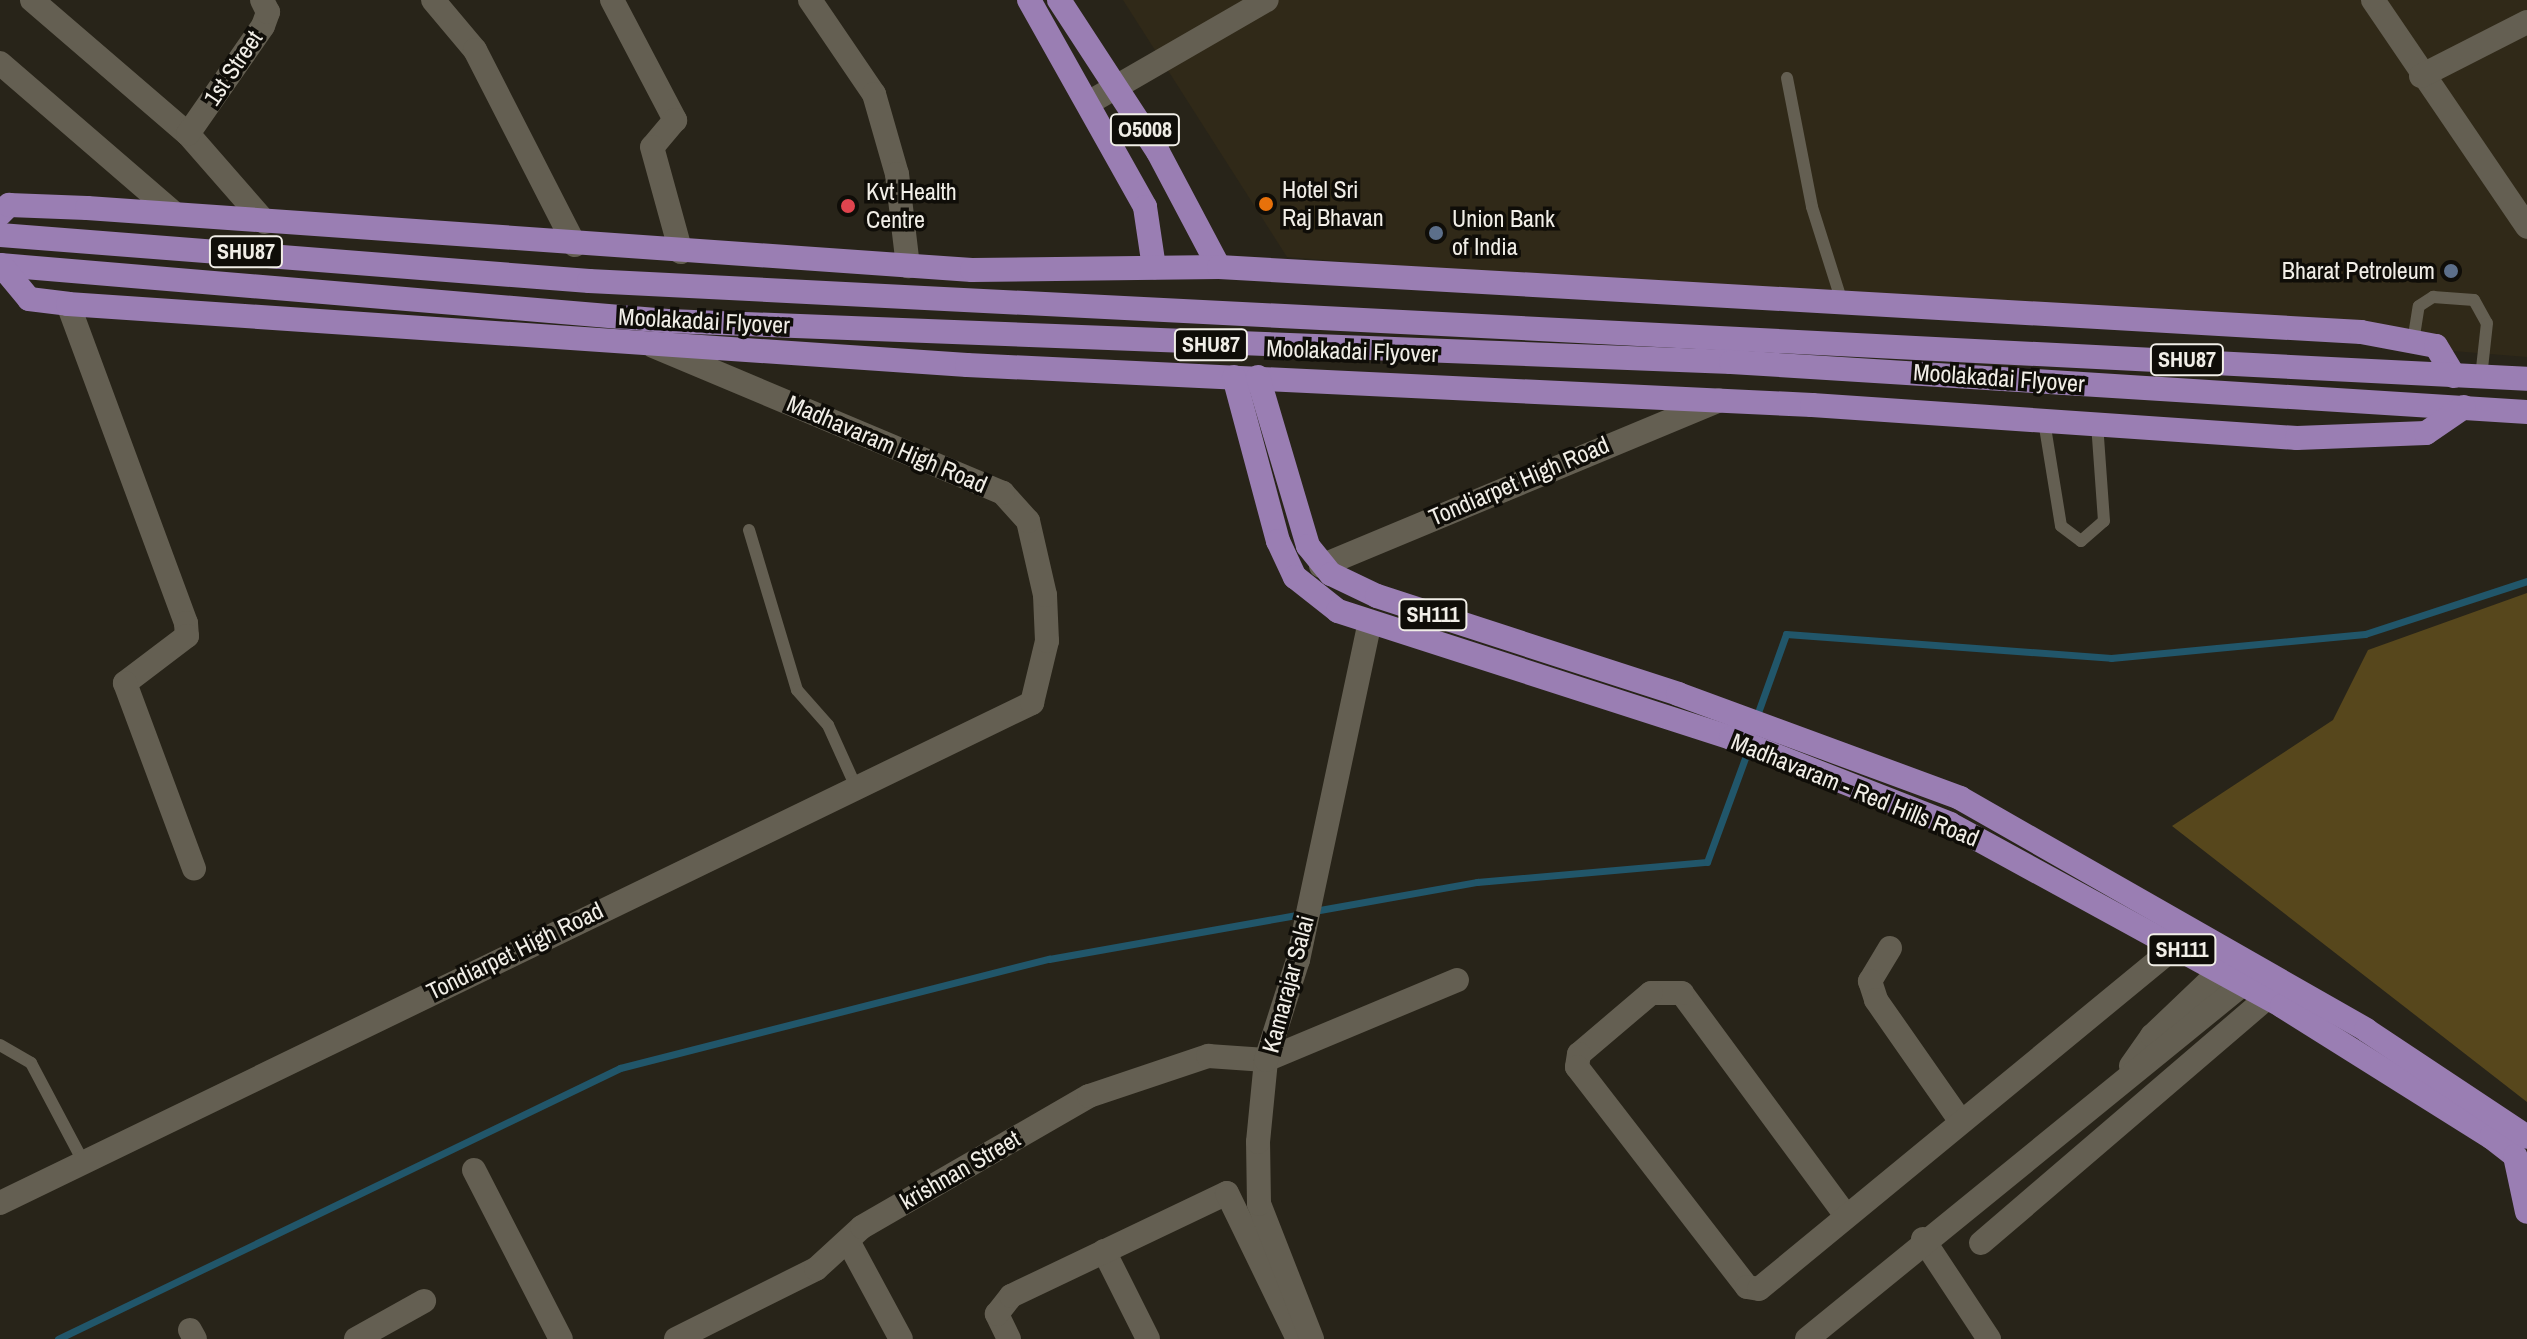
<!DOCTYPE html>
<html>
<head>
<meta charset="utf-8">
<style>
  body { margin:0 }
  #map { position:relative; width:2527px; height:1339px; overflow:hidden; background:#282419; font-family:"Archivo Narrow",sans-serif }
  div>[style] { position:absolute }
  .built>* { inset:0; background:#302918 }
  .forest>* { inset:0; background:#57471c }
  .stream>* { height:7px; margin:-3.5px; padding:0 3.5px; transform-origin:3.5px; border-radius:3.5px; background:#21566a }
  .service>* { height:12px; margin:-6px; padding:0 6px; transform-origin:6px; border-radius:6px; background:#645f52 }
  .minor>* { height:24px; margin:-12px; padding:0 12px; transform-origin:12px; border-radius:12px; background:#645f52 }
  .tertiary>* { height:24px; margin:-12px; padding:0 12px; transform-origin:12px; border-radius:12px; background:#645f52 }
  .primary>* { height:24px; margin:-12px; padding:0 12px; transform-origin:12px; border-radius:12px; background:#9a7eb3 }
  .dots>* { width:22px; height:22px; translate:-50% -50%; box-sizing:border-box; border:4px solid #0f0d08; border-radius:50% }
  span { translate:-50% -50%; white-space:nowrap; text-align:center; line-height:1.15; -webkit-text-stroke:7px #0f0d08; paint-order:stroke }
  .shield-label span { padding:2px 6px; background:#0f0d08; border:2px solid; border-radius:6px; -webkit-text-stroke-width:0 }
  .shield-label { font-size:22px; color:#f1eee7; font-weight:700 }
  .street-label { font-size:24px; color:#f1eee7 }
  .poi-label { font-size:24px; color:#f1eee7 }
  .left { translate:0 -50%; text-align:left }
  .right { translate:-100% -50%; text-align:right }
</style>
</head>
<body>
<div id="map">
  <div class="built">
    <i style="clip-path:polygon(1123px 0,2527px 0,2527px 357px,1287px 257px)"></i>
  </div>
  <div class="forest">
    <i style="clip-path:polygon(2527px 593px,2527px 1102px,2172px 826px,2333px 720px,2368px 650px)"></i>
  </div>
  <div class="stream">
    <i style="left:1756px;top:718px;width:89px;rotate:-70.3deg"></i>
    <i style="left:1786px;top:634px;width:326px;rotate:4.2deg"></i>
    <i style="left:2111px;top:658px;width:255px;rotate:-5.4deg"></i>
    <i style="left:2365px;top:634px;width:170px;rotate:-18.1deg"></i>
    <i style="left:1314px;top:911px;width:166px;rotate:-10.1deg"></i>
    <i style="left:1477px;top:882px;width:231px;rotate:-5deg"></i>
    <i style="left:1707px;top:862px;width:119px;rotate:-69.9deg"></i>
    <i style="left:58px;top:1339px;width:624px;rotate:-25.74deg"></i>
    <i style="left:620px;top:1068px;width:443px;rotate:-14.3deg"></i>
    <i style="left:1049px;top:959px;width:257px;rotate:-10.1deg"></i>
  </div>
  <div class="service">
    <i style="left:1787px;top:78px;width:131px;rotate:79deg"></i>
    <i style="left:1812px;top:207px;width:96px;rotate:72.5deg"></i>
    <i style="left:2413px;top:342px;width:36px;rotate:-81deg"></i>
    <i style="left:2419px;top:306px;width:17px;rotate:-33deg"></i>
    <i style="left:2433px;top:297px;width:41px;rotate:4.2deg"></i>
    <i style="left:2474px;top:300px;width:26px;rotate:61deg"></i>
    <i style="left:2487px;top:323px;width:54px;rotate:96.3deg"></i>
    <i style="left:2044px;top:421px;width:106px;rotate:80.8deg"></i>
    <i style="left:2061px;top:526px;width:25px;rotate:37deg"></i>
    <i style="left:2081px;top:541px;width:30px;rotate:-41deg"></i>
    <i style="left:2104px;top:521px;width:97px;rotate:-94.1deg"></i>
    <i style="left:749px;top:530px;width:167px;rotate:73.3deg"></i>
    <i style="left:797px;top:690px;width:47px;rotate:48.5deg"></i>
    <i style="left:828px;top:725px;width:68px;rotate:65.7deg"></i>
    <i style="left:0;top:1045px;width:36px;rotate:30deg"></i>
    <i style="left:31px;top:1063px;width:113px;rotate:62.1deg"></i>
  </div>
  <div class="minor">
    <i style="left:32px;top:0;width:206px;rotate:40.7deg"></i>
    <i style="left:188px;top:134px;width:117px;rotate:48.8deg"></i>
    <i style="left:433px;top:0;width:65px;rotate:50deg"></i>
    <i style="left:475px;top:50px;width:219px;rotate:62.9deg"></i>
    <i style="left:612px;top:0;width:136px;rotate:62.3deg"></i>
    <i style="left:675px;top:120px;width:35px;rotate:130deg"></i>
    <i style="left:652px;top:147px;width:109px;rotate:74.6deg"></i>
    <i style="left:810px;top:0;width:114px;rotate:55.8deg"></i>
    <i style="left:874px;top:94px;width:83px;rotate:74deg"></i>
    <i style="left:897px;top:174px;width:93px;rotate:83.2deg"></i>
    <i style="left:2373px;top:0;width:274px;rotate:55.8deg"></i>
    <i style="left:0;top:63px;width:230px;rotate:40.8deg"></i>
    <i style="left:2421px;top:76px;width:119px;rotate:-27deg"></i>
    <i style="left:1090px;top:102px;width:204px;rotate:-30deg"></i>
    <i style="left:188px;top:134px;width:131px;rotate:-55.2deg"></i>
    <i style="left:263px;top:26px;width:15px;rotate:-70deg"></i>
    <i style="left:268px;top:12px;width:13px;rotate:-117deg"></i>
    <i style="left:68px;top:304px;width:340px;rotate:69.7deg"></i>
    <i style="left:186px;top:623px;width:13px;rotate:86deg"></i>
    <i style="left:187px;top:636px;width:78px;rotate:142.8deg"></i>
    <i style="left:125px;top:683px;width:198px;rotate:69.6deg"></i>
    <i style="left:1321px;top:566px;width:431px;rotate:-22.6deg"></i>
    <i style="left:1890px;top:948px;width:39px;rotate:121deg"></i>
    <i style="left:1870px;top:981px;width:20px;rotate:72deg"></i>
    <i style="left:1876px;top:1000px;width:145px;rotate:55.1deg"></i>
    <i style="left:2131px;top:1066px;width:37px;rotate:-55deg"></i>
    <i style="left:2152px;top:1036px;width:94px;rotate:-43.7deg"></i>
    <i style="left:474px;top:1170px;width:190px;rotate:62.8deg"></i>
    <i style="left:1844px;top:1213px;width:273px;rotate:-126.4deg"></i>
    <i style="left:1682px;top:993px;width:31px;rotate:180deg"></i>
    <i style="left:1651px;top:993px;width:94px;rotate:139.7deg"></i>
    <i style="left:1579px;top:1054px;width:13px;rotate:99deg"></i>
    <i style="left:1577px;top:1067px;width:278px;rotate:52.3deg"></i>
    <i style="left:1747px;top:1287px;width:12px;rotate:9deg"></i>
    <i style="left:1759px;top:1289px;width:556px;rotate:-39.45deg"></i>
    <i style="left:1923px;top:1239px;width:120px;rotate:56.6deg"></i>
    <i style="left:848px;top:1241px;width:111px;rotate:61.6deg"></i>
    <i style="left:1981px;top:1243px;width:377px;rotate:-40.6deg"></i>
    <i style="left:1104px;top:1251px;width:98px;rotate:63.4deg"></i>
    <i style="left:190px;top:1330px;width:10px;rotate:61deg"></i>
    <i style="left:356px;top:1339px;width:78px;rotate:-29.2deg"></i>
    <i style="left:676px;top:1339px;width:157px;rotate:-26.6deg"></i>
    <i style="left:816px;top:1269px;width:62px;rotate:-42.4deg"></i>
    <i style="left:862px;top:1227px;width:262px;rotate:-30deg"></i>
    <i style="left:1089px;top:1096px;width:126px;rotate:-18.6deg"></i>
    <i style="left:1208px;top:1056px;width:58px;rotate:3.9deg"></i>
    <i style="left:1266px;top:1060px;width:207px;rotate:-22.7deg"></i>
    <i style="left:1009px;top:1339px;width:28px;rotate:-116deg"></i>
    <i style="left:997px;top:1314px;width:23px;rotate:-52deg"></i>
    <i style="left:1011px;top:1296px;width:239px;rotate:-25.5deg"></i>
    <i style="left:1227px;top:1193px;width:162px;rotate:64.1deg"></i>
    <i style="left:1807px;top:1339px;width:562px;rotate:-39.15deg"></i>
  </div>
  <div class="tertiary">
    <i style="left:0;top:1203px;width:1147px;rotate:-25.85deg"></i>
    <i style="left:1032px;top:703px;width:64px;rotate:-76.4deg"></i>
    <i style="left:1047px;top:641px;width:46px;rotate:-92.5deg"></i>
    <i style="left:1045px;top:595px;width:76px;rotate:-102.9deg"></i>
    <i style="left:1028px;top:521px;width:38px;rotate:-132deg"></i>
    <i style="left:1003px;top:493px;width:379px;rotate:-157.2deg"></i>
    <i style="left:1312px;top:1339px;width:145px;rotate:-111.4deg"></i>
    <i style="left:1259px;top:1204px;width:62px;rotate:-90.9deg"></i>
    <i style="left:1258px;top:1142px;width:82px;rotate:-84.4deg"></i>
    <i style="left:1266px;top:1060px;width:105px;rotate:-72.3deg"></i>
    <i style="left:1298px;top:960px;width:341px;rotate:-78deg"></i>
  </div>
  <div class="primary">
    <i style="left:1029px;top:0;width:237px;rotate:60.7deg"></i>
    <i style="left:1145px;top:207px;width:61px;rotate:81.5deg"></i>
    <i style="left:1059px;top:0;width:181px;rotate:56.9deg"></i>
    <i style="left:1158px;top:152px;width:130px;rotate:62.1deg"></i>
    <i style="left:0;top:214px;width:13px;rotate:-45deg"></i>
    <i style="left:9px;top:205px;width:78px;rotate:2.2deg"></i>
    <i style="left:87px;top:208px;width:887px;rotate:4.01deg"></i>
    <i style="left:972px;top:270px;width:247px;rotate:-0.7deg"></i>
    <i style="left:1219px;top:267px;width:1144px;rotate:3.26deg"></i>
    <i style="left:2361px;top:332px;width:76px;rotate:10.6deg"></i>
    <i style="left:2436px;top:346px;width:35px;rotate:59deg"></i>
    <i style="left:0;top:235px;width:591px;rotate:4.47deg"></i>
    <i style="left:589px;top:281px;width:1940px;rotate:2.89deg"></i>
    <i style="left:0;top:265px;width:670px;rotate:4.79deg"></i>
    <i style="left:668px;top:321px;width:1064px;rotate:2.21deg"></i>
    <i style="left:1731px;top:362px;width:798px;rotate:3.59deg"></i>
    <i style="left:1px;top:265px;width:44px;rotate:50.5deg"></i>
    <i style="left:29px;top:299px;width:39px;rotate:7deg"></i>
    <i style="left:68px;top:304px;width:901px;rotate:3.88deg"></i>
    <i style="left:967px;top:365px;width:846px;rotate:2.71deg"></i>
    <i style="left:1812px;top:405px;width:486px;rotate:3.9deg"></i>
    <i style="left:2297px;top:438px;width:129px;rotate:-2.2deg"></i>
    <i style="left:2426px;top:433px;width:46px;rotate:-34.4deg"></i>
    <i style="left:1234px;top:377px;width:170px;rotate:75deg"></i>
    <i style="left:1278px;top:541px;width:40px;rotate:65deg"></i>
    <i style="left:1295px;top:577px;width:55px;rotate:38.3deg"></i>
    <i style="left:1338px;top:611px;width:413px;rotate:17.9deg"></i>
    <i style="left:1731px;top:738px;width:235px;rotate:21.4deg"></i>
    <i style="left:1950px;top:824px;width:379px;rotate:28.7deg"></i>
    <i style="left:2282px;top:1006px;width:247px;rotate:32.1deg"></i>
    <i style="left:2491px;top:1137px;width:31px;rotate:38deg"></i>
    <i style="left:2515px;top:1156px;width:57px;rotate:77.9deg"></i>
    <i style="left:1258px;top:377px;width:176px;rotate:73.5deg"></i>
    <i style="left:1308px;top:546px;width:36px;rotate:51deg"></i>
    <i style="left:1331px;top:574px;width:51px;rotate:25.6deg"></i>
    <i style="left:1377px;top:596px;width:317px;rotate:18deg"></i>
    <i style="left:1678px;top:694px;width:301px;rotate:20.2deg"></i>
    <i style="left:1960px;top:798px;width:468px;rotate:29.7deg"></i>
    <i style="left:2366px;top:1030px;width:193px;rotate:33.6deg"></i>
  </div>
  <div class="dots">
    <i style="left:1266px;top:204px;background:#e8710a"></i>
    <i style="left:848px;top:206px;background:#e0444e"></i>
    <i style="left:1436px;top:233px;background:#5c6f8a"></i>
    <i style="left:2451px;top:271px;background:#5c6f8a"></i>
  </div>
  <div class="shield-label">
    <span style="left:1145px;top:130px">O5008</span>
    <span style="left:246px;top:252px">SHU87</span>
    <span style="left:1211px;top:345px">SHU87</span>
    <span style="left:2187px;top:360px">SHU87</span>
    <span style="left:1433px;top:615px">SH111</span>
    <span style="left:2182px;top:950px">SH111</span>
  </div>
  <div class="street-label">
    <span style="left:233px;top:68px;rotate:-56deg">1st Street</span>
    <span style="left:704px;top:321px;rotate:3deg">Moolakadai Flyover</span>
    <span style="left:1352px;top:351px;rotate:2deg">Moolakadai Flyover</span>
    <span style="left:1999px;top:378px;rotate:4deg">Moolakadai Flyover</span>
    <span style="left:887px;top:444px;rotate:23deg">Madhavaram High Road</span>
    <span style="left:1519px;top:481px;rotate:-23deg">Tondiarpet High Road</span>
    <span style="left:1855px;top:790px;rotate:22deg">Madhavaram - Red Hills Road</span>
    <span style="left:515px;top:951px;rotate:-26deg">Tondiarpet High Road</span>
    <span style="left:1288px;top:984px;rotate:-75deg">Kamarajar Salai</span>
    <span style="left:960px;top:1170px;rotate:-30deg">krishnan Street</span>
  </div>
  <div class="poi-label">
    <span class="left" style="left:1282px;top:204px">Hotel Sri<br>Raj Bhavan</span>
    <span class="left" style="left:866px;top:206px">Kvt Health<br>Centre</span>
    <span class="left" style="left:1452px;top:233px">Union Bank<br>of India</span>
    <span class="right" style="left:2435px;top:271px">Bharat Petroleum</span>
  </div>
</div>
</body>
</html>
